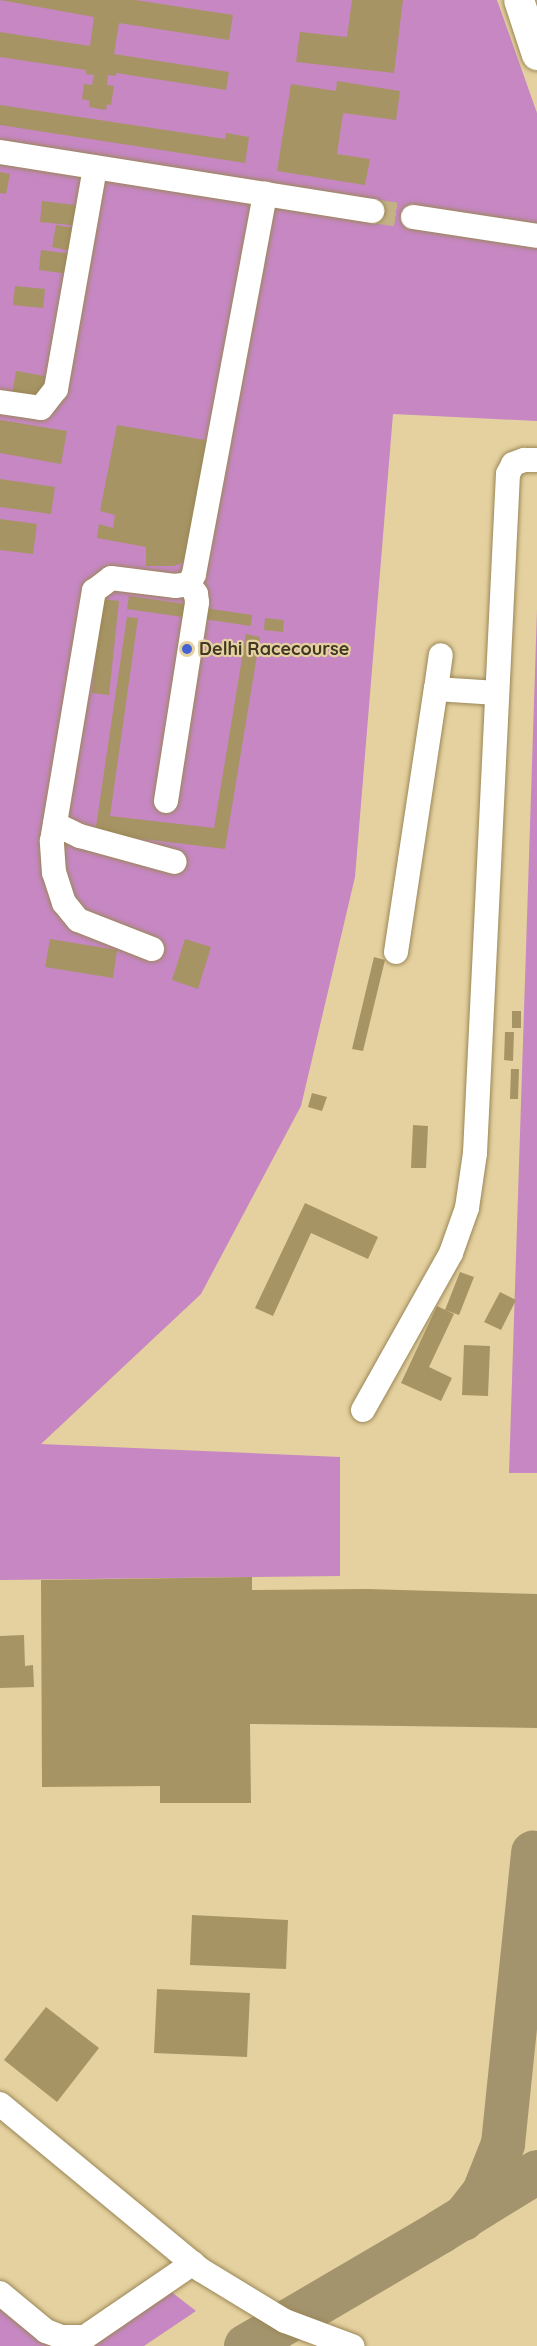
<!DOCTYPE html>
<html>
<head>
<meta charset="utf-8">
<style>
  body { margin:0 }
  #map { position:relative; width:537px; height:2346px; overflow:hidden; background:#e5d19f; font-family:Quicksand,sans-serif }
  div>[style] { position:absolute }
  .green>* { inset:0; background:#c687c3 }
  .taxiway>* { height:44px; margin:-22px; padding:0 22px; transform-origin:22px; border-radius:22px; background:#a3946d }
  .building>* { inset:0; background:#a79464 }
  .minor-tunnel>* { height:24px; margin-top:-12px; transform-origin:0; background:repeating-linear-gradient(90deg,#c4b286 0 24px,transparent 0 36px) }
  .roads { filter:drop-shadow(0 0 2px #9a8757) drop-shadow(0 0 2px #9a8757) }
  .minor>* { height:24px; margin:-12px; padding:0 12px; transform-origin:12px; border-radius:12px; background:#fff }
  .major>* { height:30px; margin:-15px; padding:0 15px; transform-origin:15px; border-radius:15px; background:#fff }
  .dots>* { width:16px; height:16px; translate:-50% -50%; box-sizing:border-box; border:3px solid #e5d19f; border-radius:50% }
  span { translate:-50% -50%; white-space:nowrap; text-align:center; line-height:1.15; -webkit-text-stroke:4.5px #e5d19f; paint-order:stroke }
  .poi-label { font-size:18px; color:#403823; font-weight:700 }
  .left { translate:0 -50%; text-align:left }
</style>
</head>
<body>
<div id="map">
  <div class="green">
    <i style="clip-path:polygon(0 0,497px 0,537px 113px,537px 421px,393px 414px,355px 877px,301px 1106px,201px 1294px,41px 1444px,340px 1457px,340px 1576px,0 1580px)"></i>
    <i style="clip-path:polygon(537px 610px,537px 1473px,509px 1473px)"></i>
    <i style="clip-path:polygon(169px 2290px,196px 2311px,144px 2346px,87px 2346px)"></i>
    <i style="clip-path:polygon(0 2305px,70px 2346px,0 2346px)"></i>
  </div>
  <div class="taxiway">
    <i style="left:463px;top:2219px;width:34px;rotate:-52deg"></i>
    <i style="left:484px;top:2192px;width:52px;rotate:-68.4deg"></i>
    <i style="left:503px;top:2144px;width:293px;rotate:-84.1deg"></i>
    <i style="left:246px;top:2346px;width:225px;rotate:-30.4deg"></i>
    <i style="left:440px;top:2232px;width:114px;rotate:-31.7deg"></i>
  </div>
  <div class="building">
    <i style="clip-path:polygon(0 0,135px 0,233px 15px,229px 40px,119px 23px,114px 54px,229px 72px,226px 90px,116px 73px,116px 76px,108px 75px,107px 85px,114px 86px,111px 105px,107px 104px,106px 110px,89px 107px,90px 101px,82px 99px,84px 84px,92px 85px,94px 75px,86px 74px,86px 70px,0 57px,0 32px,90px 46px,94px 17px)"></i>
    <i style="clip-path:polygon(352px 0,403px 0,394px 73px,296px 62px,300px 32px,347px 37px)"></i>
    <i style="clip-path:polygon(337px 81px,400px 91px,396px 120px,343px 113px,337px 154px,370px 159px,365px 185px,277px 171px,291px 84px,336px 91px)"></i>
    <i style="clip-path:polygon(0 105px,225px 139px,226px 133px,249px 137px,245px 163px,0 125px)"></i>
    <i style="clip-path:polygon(0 172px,10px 174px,6px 194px,0 193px)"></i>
    <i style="clip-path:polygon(42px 201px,83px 206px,81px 226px,40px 222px)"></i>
    <i style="clip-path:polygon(56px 225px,81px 229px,77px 252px,52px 247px)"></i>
    <i style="clip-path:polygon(41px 250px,72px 254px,69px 274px,39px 270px)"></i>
    <i style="clip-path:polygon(15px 286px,45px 289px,43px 308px,13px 305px)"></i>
    <i style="clip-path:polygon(16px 371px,45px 376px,41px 399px,12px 394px)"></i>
    <i style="clip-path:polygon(0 420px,67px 431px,61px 464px,0 453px)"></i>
    <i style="clip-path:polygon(117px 425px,211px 441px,193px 558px,174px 566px,146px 566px,146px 547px,97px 538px,99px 524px,113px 528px,115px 515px,100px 511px)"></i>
    <i style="clip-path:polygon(0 479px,55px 487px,51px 514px,0 507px)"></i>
    <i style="clip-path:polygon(0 519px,37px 524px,33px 554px,0 550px)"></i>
    <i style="clip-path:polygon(129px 596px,185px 604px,183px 617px,127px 609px)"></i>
    <i style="clip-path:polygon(102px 599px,119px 601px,109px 695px,92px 693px)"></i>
    <i style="clip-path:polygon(198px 607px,252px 615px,251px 626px,197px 618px)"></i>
    <i style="clip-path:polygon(127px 617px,138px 618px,110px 816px,214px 828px,246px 634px,260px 637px,225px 849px,95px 833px)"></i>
    <i style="clip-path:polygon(265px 618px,284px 620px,283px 632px,264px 630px)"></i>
    <i style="clip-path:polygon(50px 939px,117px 950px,113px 978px,45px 967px)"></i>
    <i style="clip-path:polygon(185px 939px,211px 947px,198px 989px,172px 980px)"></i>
    <i style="clip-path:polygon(374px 957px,385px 960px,363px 1051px,352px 1049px)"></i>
    <i style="clip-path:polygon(512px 1011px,521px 1011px,521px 1028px,512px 1028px)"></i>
    <i style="clip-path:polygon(505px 1032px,514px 1032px,513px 1061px,504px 1060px)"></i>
    <i style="clip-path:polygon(511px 1069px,519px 1069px,518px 1099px,510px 1099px)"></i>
    <i style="clip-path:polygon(312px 1093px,327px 1097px,322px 1111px,308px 1107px)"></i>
    <i style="clip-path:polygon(413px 1125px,428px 1126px,426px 1168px,411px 1168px)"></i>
    <i style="clip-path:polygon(305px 1203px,378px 1237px,368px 1259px,311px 1233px,273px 1316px,255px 1308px)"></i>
    <i style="clip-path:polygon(460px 1272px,474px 1277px,459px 1315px,445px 1310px)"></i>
    <i style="clip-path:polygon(500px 1292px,516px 1300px,501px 1330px,484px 1322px)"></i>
    <i style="clip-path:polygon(437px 1306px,454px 1314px,429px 1367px,452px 1378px,441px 1401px,401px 1383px)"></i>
    <i style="clip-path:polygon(464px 1345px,490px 1346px,488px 1396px,462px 1395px)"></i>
    <i style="clip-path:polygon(252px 1577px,252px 1590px,368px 1589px,537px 1594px,537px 1728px,250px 1724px,251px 1803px,160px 1803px,160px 1786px,42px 1787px,41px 1580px)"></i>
    <i style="clip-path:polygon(24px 1635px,25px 1666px,33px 1665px,34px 1687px,0 1688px,0 1636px)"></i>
    <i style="clip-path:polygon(192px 1915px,288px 1920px,286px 1969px,190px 1965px)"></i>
    <i style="clip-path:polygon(157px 1989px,250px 1993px,247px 2057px,154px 2053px)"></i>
    <i style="clip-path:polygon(46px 2007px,99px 2048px,57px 2102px,4px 2060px)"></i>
  </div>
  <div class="minor-tunnel">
    <i style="left:372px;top:211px;width:41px;rotate:8.3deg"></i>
  </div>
  <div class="roads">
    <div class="minor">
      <i style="left:0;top:152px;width:377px;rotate:9deg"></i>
      <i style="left:413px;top:217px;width:125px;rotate:8.7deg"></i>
      <i style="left:0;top:402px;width:41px;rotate:8.3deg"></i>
      <i style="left:41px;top:408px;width:24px;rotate:-52deg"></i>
      <i style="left:56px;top:389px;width:225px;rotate:-80deg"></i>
      <i style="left:436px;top:689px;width:34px;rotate:-82deg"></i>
      <i style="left:166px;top:801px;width:201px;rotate:-81.1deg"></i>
      <i style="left:197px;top:602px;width:8px;rotate:-97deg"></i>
      <i style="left:196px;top:594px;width:12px;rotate:-125deg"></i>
      <i style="left:55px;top:824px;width:28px;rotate:26deg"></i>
      <i style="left:80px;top:836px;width:98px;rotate:15.3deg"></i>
      <i style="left:152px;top:949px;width:79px;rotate:-158.6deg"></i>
      <i style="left:78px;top:920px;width:22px;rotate:-129deg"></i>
      <i style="left:64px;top:903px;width:32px;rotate:-108deg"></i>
      <i style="left:54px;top:873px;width:32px;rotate:-94deg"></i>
      <i style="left:52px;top:841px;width:254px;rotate:-80.5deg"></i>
      <i style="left:94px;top:591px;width:21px;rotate:-37deg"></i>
      <i style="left:111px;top:578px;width:64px;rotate:7.1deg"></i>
      <i style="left:175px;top:586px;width:14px;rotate:-8deg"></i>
      <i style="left:189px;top:584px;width:11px;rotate:-63deg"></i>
      <i style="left:194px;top:574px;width:387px;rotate:-79.4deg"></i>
      <i style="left:396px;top:952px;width:266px;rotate:-81.4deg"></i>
      <i style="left:436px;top:689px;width:61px;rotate:3.8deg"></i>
      <i style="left:363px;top:1410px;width:180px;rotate:-60.7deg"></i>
      <i style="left:451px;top:1253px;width:48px;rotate:-70.4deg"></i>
      <i style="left:467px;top:1208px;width:56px;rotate:-81.7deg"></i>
      <i style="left:475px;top:1153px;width:680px;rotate:-87.22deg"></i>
      <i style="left:508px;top:474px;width:11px;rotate:-63deg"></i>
      <i style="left:513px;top:464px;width:12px;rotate:-20deg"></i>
      <i style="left:524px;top:460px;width:13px"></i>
      <i style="left:0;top:2104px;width:261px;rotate:39.6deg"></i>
      <i style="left:201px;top:2270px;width:98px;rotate:31.3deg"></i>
      <i style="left:285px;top:2321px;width:72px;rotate:20.5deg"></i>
      <i style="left:0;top:2293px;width:60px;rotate:39.6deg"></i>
      <i style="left:46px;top:2331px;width:17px;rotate:21deg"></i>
      <i style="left:62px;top:2337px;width:23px"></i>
      <i style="left:85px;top:2337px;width:131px;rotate:-34.4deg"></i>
    </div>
    <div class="major">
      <i style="left:519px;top:0;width:58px;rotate:71.9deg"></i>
    </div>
  </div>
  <div class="dots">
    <i style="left:187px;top:649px;background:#4462d5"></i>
  </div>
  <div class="poi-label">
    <span class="left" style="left:199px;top:649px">Delhi Racecourse</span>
  </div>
</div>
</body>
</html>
